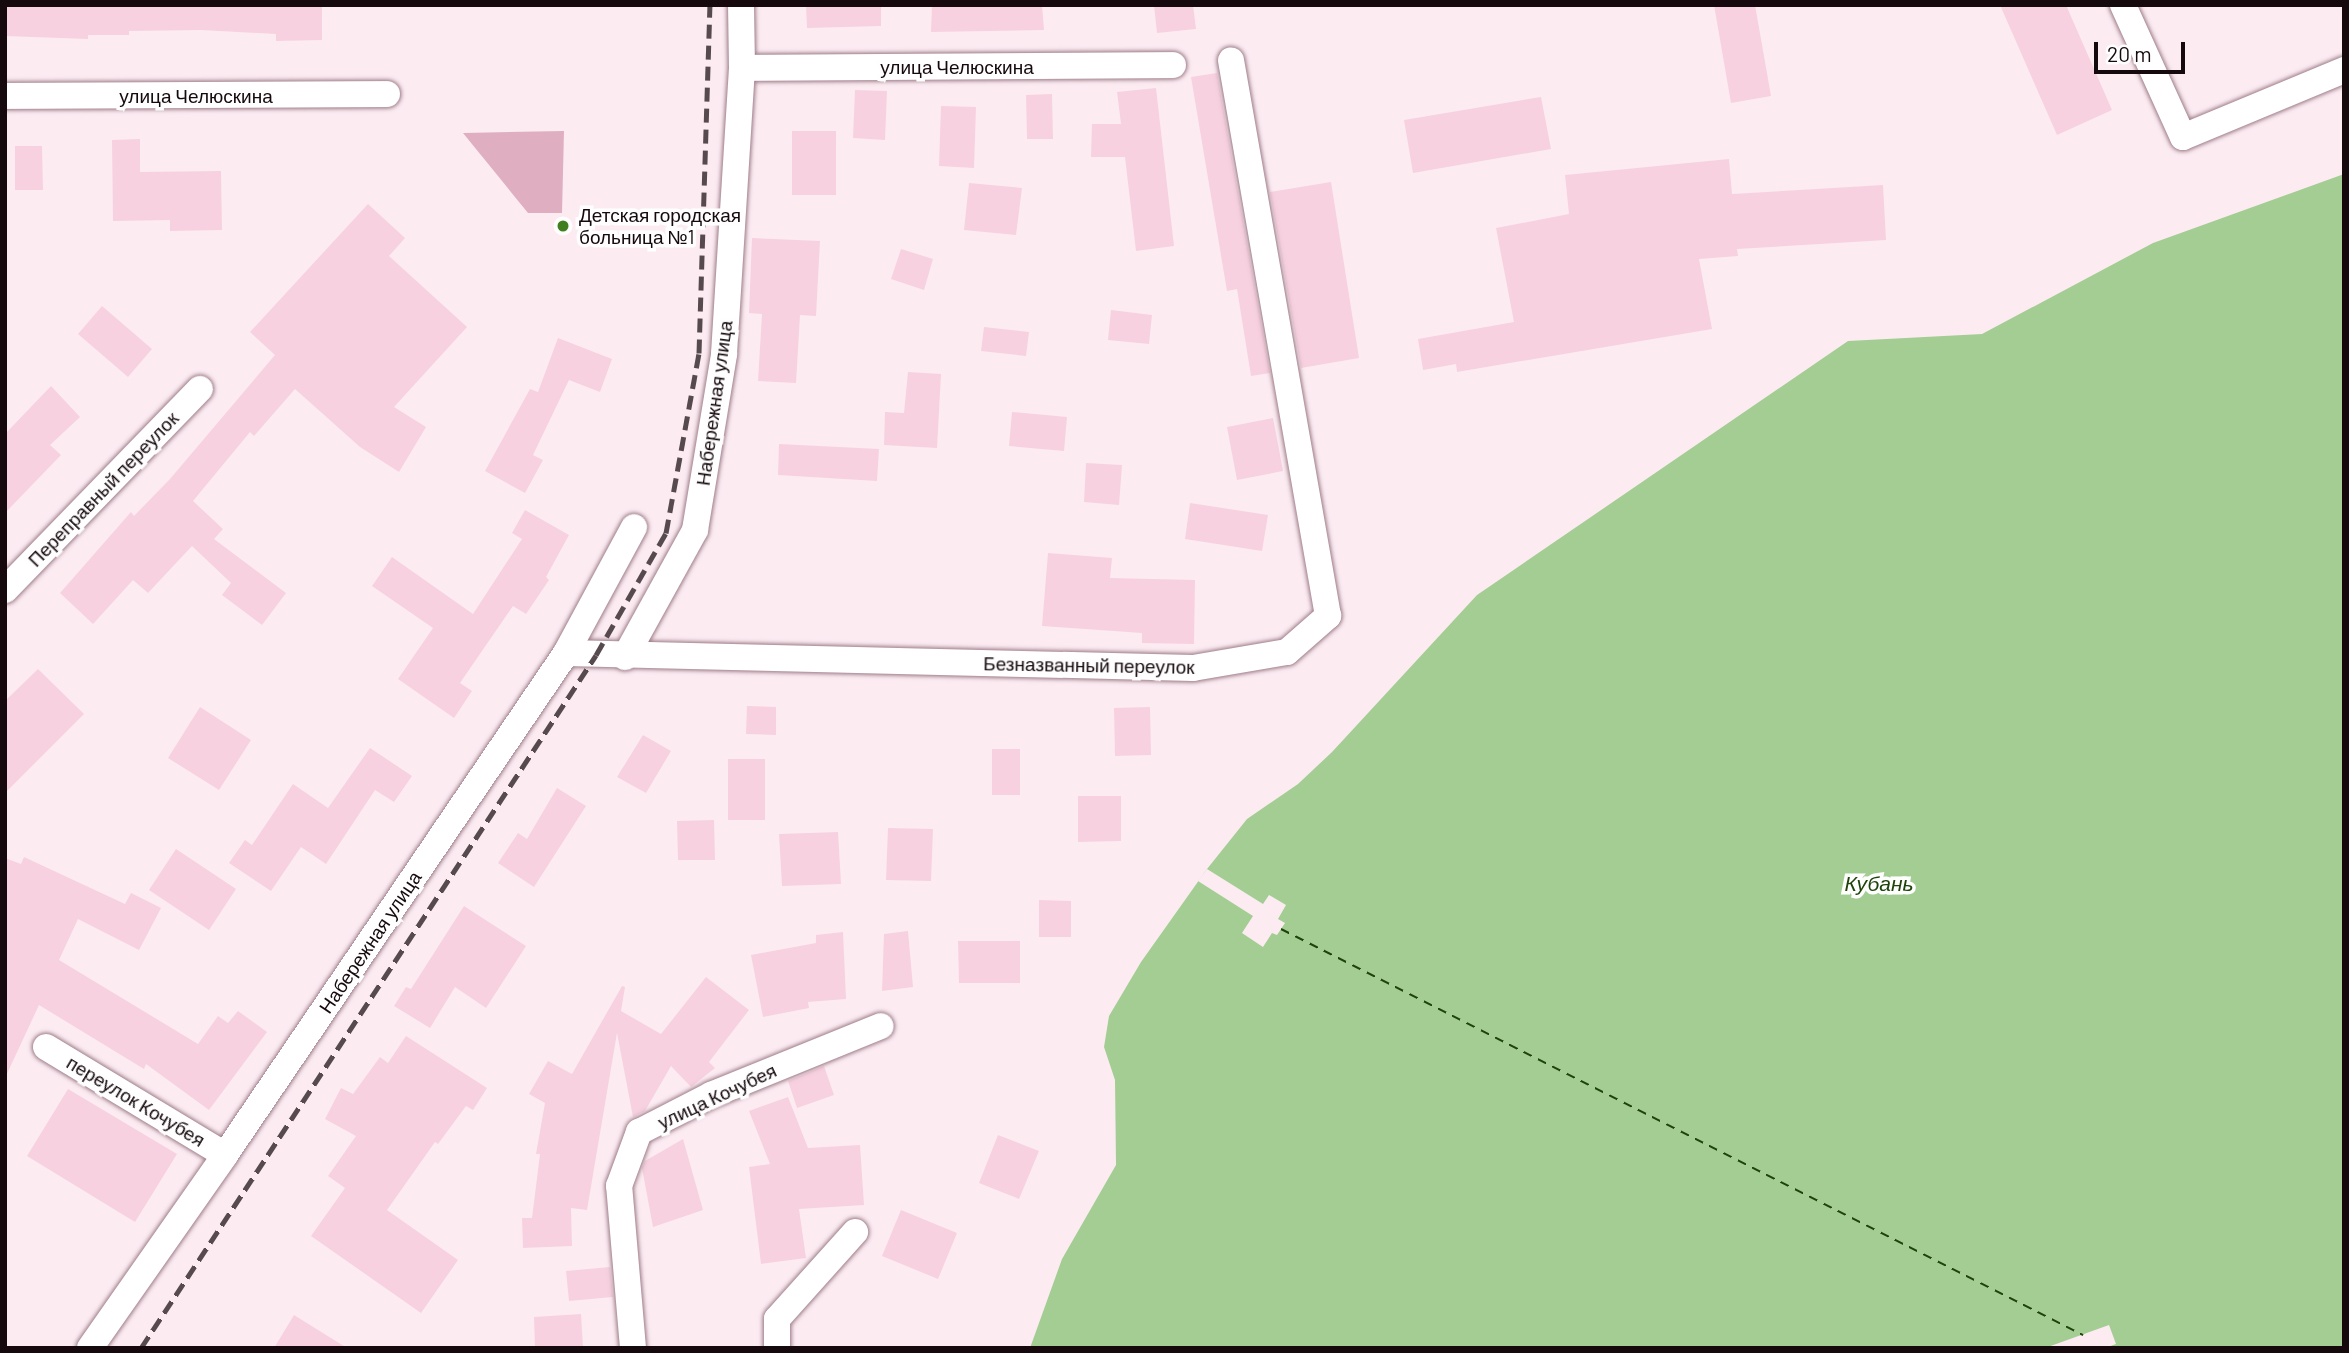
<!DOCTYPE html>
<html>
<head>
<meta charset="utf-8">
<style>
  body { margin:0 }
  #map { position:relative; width:2349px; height:1353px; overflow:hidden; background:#fcecf2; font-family:Barlow,sans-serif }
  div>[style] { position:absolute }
  .green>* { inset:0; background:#dfaec1 }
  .water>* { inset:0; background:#a4cd94 }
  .pier>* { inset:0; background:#fcecf2 }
  .ferry>* { height:2px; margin-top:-1px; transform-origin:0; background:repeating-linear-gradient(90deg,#1f440a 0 9px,transparent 0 16px) }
  .building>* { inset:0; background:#f7d1df }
  .roads { filter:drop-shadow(0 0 2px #9e7c89) drop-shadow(0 0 2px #9e7c89) }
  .street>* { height:26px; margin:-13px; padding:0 13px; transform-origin:13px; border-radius:13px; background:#fff }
  .rail>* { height:5px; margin-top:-2.5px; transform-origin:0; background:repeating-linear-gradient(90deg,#574a4f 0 14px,transparent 0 21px) }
  .dots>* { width:19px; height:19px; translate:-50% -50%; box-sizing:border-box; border:4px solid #fefefe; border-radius:50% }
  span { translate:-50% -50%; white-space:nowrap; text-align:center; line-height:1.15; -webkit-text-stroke:7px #fefefe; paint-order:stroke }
  .street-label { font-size:19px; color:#15090e }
  .poi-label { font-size:19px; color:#15090e }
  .left { translate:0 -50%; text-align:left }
  .water-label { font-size:21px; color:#1f440a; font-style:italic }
  .frame { position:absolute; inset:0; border:7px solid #15090e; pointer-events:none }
  .scale { position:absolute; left:2094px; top:42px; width:91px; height:32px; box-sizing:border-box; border:4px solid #15090e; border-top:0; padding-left:9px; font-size:21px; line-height:24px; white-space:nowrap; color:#15090e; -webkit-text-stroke:5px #fefefe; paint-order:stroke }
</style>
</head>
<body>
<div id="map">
  <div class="green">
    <i style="clip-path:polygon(564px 131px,562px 213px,528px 213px,463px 133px)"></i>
  </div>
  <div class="water">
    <i style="clip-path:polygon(2344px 174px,2344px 1348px,1030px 1348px,1062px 1259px,1116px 1165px,1115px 1080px,1104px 1047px,1109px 1016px,1141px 962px,1207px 869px,1247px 819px,1298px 784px,1332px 752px,1477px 595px,1848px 341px,1982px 334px,2153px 243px)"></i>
  </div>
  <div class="pier">
    <i style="clip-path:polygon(1207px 869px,1263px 904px,1269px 895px,1286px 905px,1278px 919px,1285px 923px,1277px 935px,1272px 933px,1263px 947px,1242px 933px,1253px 916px,1198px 881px)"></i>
    <i style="clip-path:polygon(2109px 1325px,2116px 1344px,2105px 1348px,2045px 1348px)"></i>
  </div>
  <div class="ferry">
    <i style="left:1281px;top:929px;width:899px;rotate:26.85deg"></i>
  </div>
  <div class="building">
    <i style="clip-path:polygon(5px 5px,322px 5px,322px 40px,276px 41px,276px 34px,201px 30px,129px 31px,129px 35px,88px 35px,88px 39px,5px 36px)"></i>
    <i style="clip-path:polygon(806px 5px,881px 5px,881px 26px,807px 28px)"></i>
    <i style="clip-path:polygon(932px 5px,1042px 5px,1044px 30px,931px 32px)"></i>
    <i style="clip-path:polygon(1154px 5px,1193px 5px,1196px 29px,1157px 33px)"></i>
    <i style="clip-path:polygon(1714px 5px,1755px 5px,1771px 96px,1731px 103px)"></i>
    <i style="clip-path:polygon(2000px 5px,2066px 5px,2112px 110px,2057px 135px)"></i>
    <i style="clip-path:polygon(1217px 73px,1270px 373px,1251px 376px,1237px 289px,1227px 291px,1191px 77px)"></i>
    <i style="clip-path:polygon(1156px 88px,1174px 246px,1136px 251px,1125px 157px,1091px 157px,1092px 124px,1121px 124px,1117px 92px)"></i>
    <i style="clip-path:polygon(855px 90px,887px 91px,885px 140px,853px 138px)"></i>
    <i style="clip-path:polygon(1052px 94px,1053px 139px,1027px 139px,1026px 95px)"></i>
    <i style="clip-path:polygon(1541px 97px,1551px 149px,1413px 173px,1404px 120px)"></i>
    <i style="clip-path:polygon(941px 106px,976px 107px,974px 168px,939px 166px)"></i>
    <i style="clip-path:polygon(792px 131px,836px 131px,836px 195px,792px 195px)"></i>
    <i style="clip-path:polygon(140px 139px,140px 172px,221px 171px,222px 230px,170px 231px,170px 220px,113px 221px,112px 140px)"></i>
    <i style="clip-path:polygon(15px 146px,42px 146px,43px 190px,15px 190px)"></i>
    <i style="clip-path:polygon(1729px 159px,1732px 194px,1883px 185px,1886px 240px,1737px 249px,1738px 256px,1699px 259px,1712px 329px,1457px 372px,1456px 364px,1423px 370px,1418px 339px,1514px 322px,1496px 228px,1569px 214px,1565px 175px)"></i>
    <i style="clip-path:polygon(1331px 182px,1359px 358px,1301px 368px,1270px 192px)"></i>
    <i style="clip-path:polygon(969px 183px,1022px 188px,1016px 235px,964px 230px)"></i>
    <i style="clip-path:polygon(368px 204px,405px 238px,389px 256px,467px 327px,394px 407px,426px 427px,399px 472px,360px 447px,295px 389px,254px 436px,250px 432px,193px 501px,223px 529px,214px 539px,286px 593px,262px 625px,222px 595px,231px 583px,192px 546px,148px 593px,133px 580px,93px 624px,60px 593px,131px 512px,134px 516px,170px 479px,275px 355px,250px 332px)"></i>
    <i style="clip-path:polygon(752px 238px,820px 241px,816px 316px,800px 315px,796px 383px,758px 381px,762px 314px,749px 313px)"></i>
    <i style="clip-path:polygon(901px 249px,933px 259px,924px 290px,891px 279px)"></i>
    <i style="clip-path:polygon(102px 306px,152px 349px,128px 377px,78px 334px)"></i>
    <i style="clip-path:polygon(1111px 310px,1152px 315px,1149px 344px,1108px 340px)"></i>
    <i style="clip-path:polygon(984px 327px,1029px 332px,1026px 356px,981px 351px)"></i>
    <i style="clip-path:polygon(558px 338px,612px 359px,600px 392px,569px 380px,533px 455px,543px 460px,525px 493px,485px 471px,530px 389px,538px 392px)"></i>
    <i style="clip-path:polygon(908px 372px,941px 374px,937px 448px,884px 445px,885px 412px,904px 413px)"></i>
    <i style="clip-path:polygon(51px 386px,80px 417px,50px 445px,61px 455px,5px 513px,5px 434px)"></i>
    <i style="clip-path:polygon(1012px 412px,1067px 417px,1064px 451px,1009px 446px)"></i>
    <i style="clip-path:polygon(1273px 418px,1283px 471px,1237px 480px,1227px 427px)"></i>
    <i style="clip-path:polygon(779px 444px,879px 449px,877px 481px,778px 475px)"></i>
    <i style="clip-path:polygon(1086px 463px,1122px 465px,1119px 505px,1084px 502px)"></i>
    <i style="clip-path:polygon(1190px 503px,1268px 515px,1262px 551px,1185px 539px)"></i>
    <i style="clip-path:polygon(525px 510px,569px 535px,546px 577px,549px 580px,526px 614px,513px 606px,460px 683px,472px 691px,454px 718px,398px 679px,433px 628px,372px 586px,392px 557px,473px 614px,522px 539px,512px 533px)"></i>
    <i style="clip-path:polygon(1048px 553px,1112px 558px,1110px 578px,1195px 580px,1194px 644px,1142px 643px,1142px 633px,1042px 626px)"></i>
    <i style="clip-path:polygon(38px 669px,84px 714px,5px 793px,5px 701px)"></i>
    <i style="clip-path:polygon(747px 706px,776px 707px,776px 735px,746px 734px)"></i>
    <i style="clip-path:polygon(200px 707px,251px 740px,219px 790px,168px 758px)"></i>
    <i style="clip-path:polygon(1150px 707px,1151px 755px,1115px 756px,1114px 708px)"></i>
    <i style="clip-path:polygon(643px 735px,671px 751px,646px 793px,617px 777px)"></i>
    <i style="clip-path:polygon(370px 748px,412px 776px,394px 802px,375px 790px,326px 864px,301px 847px,271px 891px,229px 863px,245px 840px,252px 845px,293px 784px,328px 808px)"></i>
    <i style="clip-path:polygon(992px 749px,1020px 749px,1020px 795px,992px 795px)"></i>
    <i style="clip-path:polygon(728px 759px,765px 759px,765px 820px,728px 820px)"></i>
    <i style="clip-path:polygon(557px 788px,586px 806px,534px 887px,498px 863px,518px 833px,527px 839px)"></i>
    <i style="clip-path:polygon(1078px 796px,1121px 796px,1121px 841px,1078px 842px)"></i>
    <i style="clip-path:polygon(714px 820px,715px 860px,678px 860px,677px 821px)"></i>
    <i style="clip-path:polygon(888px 828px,933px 829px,931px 881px,886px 880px)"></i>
    <i style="clip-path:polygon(838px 832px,841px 884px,782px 886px,779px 834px)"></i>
    <i style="clip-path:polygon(176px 849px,236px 889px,209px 930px,149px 890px)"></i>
    <i style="clip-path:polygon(24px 857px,125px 904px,131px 893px,161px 908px,139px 950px,78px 919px,59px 960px,198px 1044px,218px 1016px,228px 1023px,238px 1011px,267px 1032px,209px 1110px,146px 1064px,144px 1069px,39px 1005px,5px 1078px,5px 858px,21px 864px)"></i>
    <i style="clip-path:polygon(1039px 900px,1071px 901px,1071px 937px,1039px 937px)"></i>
    <i style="clip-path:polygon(464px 906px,526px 946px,486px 1008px,455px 987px,430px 1028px,394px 1006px,406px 987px,411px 989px)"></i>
    <i style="clip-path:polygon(908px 931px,913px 987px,882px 991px,884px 934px)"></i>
    <i style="clip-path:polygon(843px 932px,846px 999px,808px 1002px,809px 1008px,763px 1017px,751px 955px,816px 943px,816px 935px)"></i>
    <i style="clip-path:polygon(958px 941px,1020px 941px,1020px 983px,959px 983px)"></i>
    <i style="clip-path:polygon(706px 977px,749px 1010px,709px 1062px,715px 1068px,691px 1087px,671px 1066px,645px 1111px,633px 1117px,617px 1033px,587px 1210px,571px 1208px,572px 1246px,523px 1248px,522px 1218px,532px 1218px,540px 1154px,536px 1154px,545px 1103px,529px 1094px,548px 1061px,572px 1074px,622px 986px,625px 987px,621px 1011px,661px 1034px)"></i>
    <i style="clip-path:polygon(406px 1036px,487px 1088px,473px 1110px,466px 1106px,438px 1144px,435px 1142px,387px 1210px,458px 1260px,421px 1313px,311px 1236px,345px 1188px,328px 1176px,356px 1136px,325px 1119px,341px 1088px,353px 1094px,380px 1057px,388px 1063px)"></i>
    <i style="clip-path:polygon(824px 1066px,834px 1095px,797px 1108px,788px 1081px)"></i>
    <i style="clip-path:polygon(68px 1089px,177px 1154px,135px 1222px,27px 1156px)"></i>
    <i style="clip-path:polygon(788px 1097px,808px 1148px,860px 1145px,864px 1205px,799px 1209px,806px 1258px,761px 1264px,749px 1167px,770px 1164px,749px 1111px)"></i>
    <i style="clip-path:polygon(998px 1135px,1039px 1151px,1019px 1199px,979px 1183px)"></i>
    <i style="clip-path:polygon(683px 1139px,703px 1210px,653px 1227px,642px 1168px,645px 1161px)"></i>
    <i style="clip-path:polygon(901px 1210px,957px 1233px,938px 1279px,882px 1256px)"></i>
    <i style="clip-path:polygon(610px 1267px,613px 1297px,569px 1301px,566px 1271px)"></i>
    <i style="clip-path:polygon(581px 1314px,583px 1348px,535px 1348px,534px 1317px)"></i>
    <i style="clip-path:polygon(294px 1315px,347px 1348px,274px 1348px)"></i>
  </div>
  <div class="roads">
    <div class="street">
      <i style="left:2123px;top:5px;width:145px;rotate:65.6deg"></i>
      <i style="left:2183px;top:137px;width:174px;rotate:-22.6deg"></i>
      <i style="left:742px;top:68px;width:431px;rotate:-0.4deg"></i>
      <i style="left:5px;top:96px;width:382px;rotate:-0.3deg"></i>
      <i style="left:5px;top:590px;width:280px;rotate:-45.9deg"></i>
      <i style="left:566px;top:653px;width:627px;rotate:1.37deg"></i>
      <i style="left:1193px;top:668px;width:95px;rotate:-9.7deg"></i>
      <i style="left:1287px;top:652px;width:55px;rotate:-41.3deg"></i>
      <i style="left:1328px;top:616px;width:564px;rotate:-99.9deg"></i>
      <i style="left:625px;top:657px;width:145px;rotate:-61.1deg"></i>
      <i style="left:695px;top:530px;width:178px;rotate:-80.6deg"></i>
      <i style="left:724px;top:354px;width:287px;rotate:-86.4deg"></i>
      <i style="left:742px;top:68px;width:63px;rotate:-90.9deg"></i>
      <i style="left:46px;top:1047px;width:209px;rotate:31.1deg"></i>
      <i style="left:90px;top:1348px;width:236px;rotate:-55deg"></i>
      <i style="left:225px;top:1155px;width:607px;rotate:-55.81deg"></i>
      <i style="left:566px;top:653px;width:143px;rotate:-61.6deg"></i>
      <i style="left:633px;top:1348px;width:163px;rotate:-94.9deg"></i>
      <i style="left:619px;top:1186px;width:58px;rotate:-69.7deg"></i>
      <i style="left:639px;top:1132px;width:81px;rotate:-27.2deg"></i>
      <i style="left:711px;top:1095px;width:183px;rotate:-22.1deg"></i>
      <i style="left:777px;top:1348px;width:29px;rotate:-90deg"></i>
      <i style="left:777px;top:1319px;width:117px;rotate:-48.1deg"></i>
    </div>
  </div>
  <div class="rail">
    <i style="left:141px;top:1348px;width:829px;rotate:-56.71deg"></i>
    <i style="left:596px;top:655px;width:141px;rotate:-60.2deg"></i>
    <i style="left:666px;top:533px;width:183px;rotate:-79.6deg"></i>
    <i style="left:699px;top:353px;width:348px;rotate:-88.2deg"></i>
  </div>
  <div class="dots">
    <i style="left:563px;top:226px;background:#407f1f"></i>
  </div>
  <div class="street-label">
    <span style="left:957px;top:67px">улица Челюскина</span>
    <span style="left:196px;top:96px">улица Челюскина</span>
    <span style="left:714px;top:403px;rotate:-82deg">Набережная улица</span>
    <span style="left:103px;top:489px;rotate:-46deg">Переправный переулок</span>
    <span style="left:1089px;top:665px;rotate:1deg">Безназванный переулок</span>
    <span style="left:370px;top:942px;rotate:-56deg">Набережная улица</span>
    <span style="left:717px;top:1096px;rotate:-25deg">улица Кочубея</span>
    <span style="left:136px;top:1101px;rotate:31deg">переулок Кочубея</span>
  </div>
  <div class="poi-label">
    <span class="left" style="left:579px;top:226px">Детская городская<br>больница №1</span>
  </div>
  <div class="water-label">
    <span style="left:1879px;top:883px">Кубань</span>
  </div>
  <div class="frame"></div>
  <div class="scale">20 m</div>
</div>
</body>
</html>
